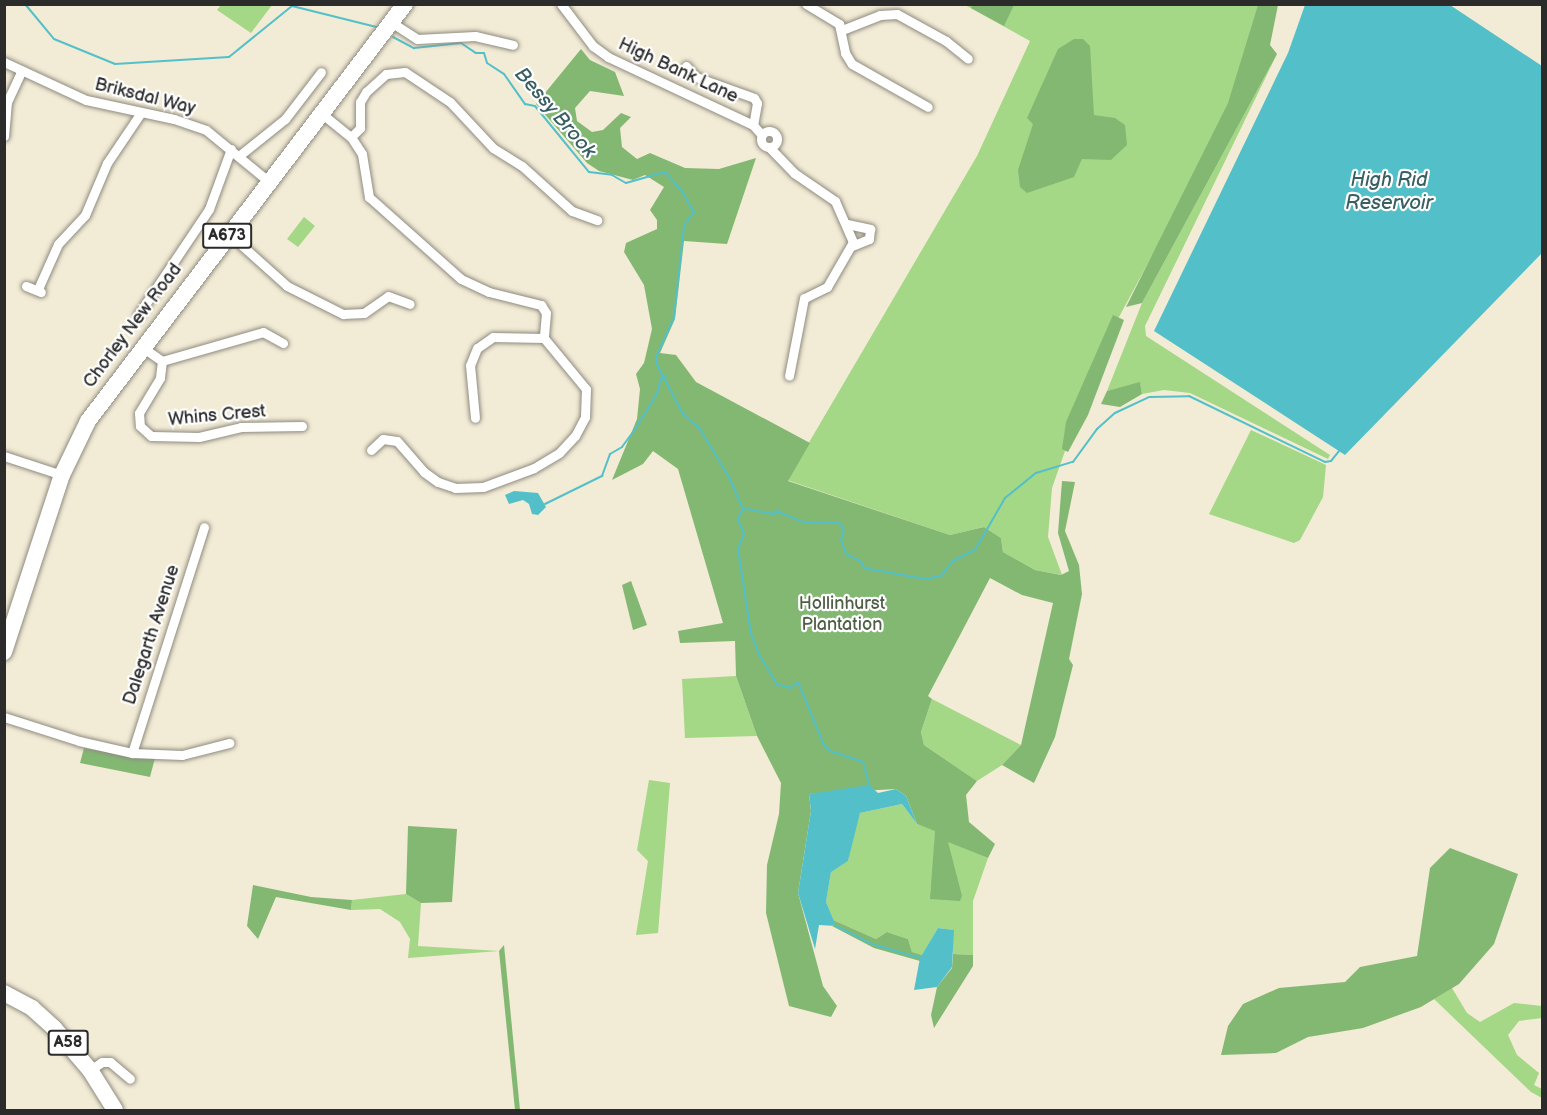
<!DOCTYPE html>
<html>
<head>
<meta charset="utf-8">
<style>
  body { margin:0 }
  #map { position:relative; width:1547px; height:1115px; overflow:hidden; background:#f2ebd5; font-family:"Balsamiq Sans",sans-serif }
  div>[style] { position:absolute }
  .green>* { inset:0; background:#a4d786 }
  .forest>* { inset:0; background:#83b873 }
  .water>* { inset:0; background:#53c0c9 }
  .stream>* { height:2px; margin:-1px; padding:0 1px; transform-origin:1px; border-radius:1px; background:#53c0c9 }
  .roads { filter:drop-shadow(0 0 2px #8e8b80) drop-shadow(0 0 2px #8e8b80) }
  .street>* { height:9px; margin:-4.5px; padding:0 4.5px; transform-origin:4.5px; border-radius:4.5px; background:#fff }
  .street>.ring { margin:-4.5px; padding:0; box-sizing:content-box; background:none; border:9px solid #fff; border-radius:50% }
  .highway>* { height:16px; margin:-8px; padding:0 8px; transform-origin:8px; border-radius:8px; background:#fff }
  span { translate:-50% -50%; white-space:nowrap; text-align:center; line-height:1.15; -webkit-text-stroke:4.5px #fff; paint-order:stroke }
  .shield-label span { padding:2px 4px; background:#fff; border:2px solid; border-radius:4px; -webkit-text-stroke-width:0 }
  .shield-label { font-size:16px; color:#2b2b2b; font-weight:700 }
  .street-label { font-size:18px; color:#2b2b2b }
  .park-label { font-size:18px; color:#4f5f46 }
  .water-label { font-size:20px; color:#395f62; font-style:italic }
  .frame { position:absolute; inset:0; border:6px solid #2b2b2b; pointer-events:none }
</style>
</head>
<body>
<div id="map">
  <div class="green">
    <i style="clip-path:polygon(221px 5px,221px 4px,272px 5px,251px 33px,217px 10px)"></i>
    <i style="clip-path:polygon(965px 5px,1268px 5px,1256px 62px,1119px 317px,1065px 451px,1052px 488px,1048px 537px,1062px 575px,1035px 570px,1003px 552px,1001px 538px,984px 527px,950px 535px,787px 480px,977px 156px,1030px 41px)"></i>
    <i style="clip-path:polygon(1277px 54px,1145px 326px,1146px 336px,1330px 455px,1328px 459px,1190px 393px,1164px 390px,1142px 394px,1140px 383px,1107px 391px,1142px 303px)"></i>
    <i style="clip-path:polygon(304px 217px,315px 226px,298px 247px,287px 239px)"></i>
    <i style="clip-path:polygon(1251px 430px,1326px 465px,1323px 497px,1300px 540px,1294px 543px,1209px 514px)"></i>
    <i style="clip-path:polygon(736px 676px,757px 736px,685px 738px,682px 679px)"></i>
    <i style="clip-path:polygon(932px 699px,1021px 745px,1002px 765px,977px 781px,924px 745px,921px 732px)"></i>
    <i style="clip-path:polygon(649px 780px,670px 783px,658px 933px,636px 935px,648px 861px,637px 850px)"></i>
    <i style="clip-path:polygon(902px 804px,917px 824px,935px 830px,934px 878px,929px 894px,948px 841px,988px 858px,973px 901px,973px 955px,953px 954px,953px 930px,938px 928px,922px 955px,912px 952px,908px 939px,887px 932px,876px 939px,833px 920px,826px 902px,831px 871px,848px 861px,856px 818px,860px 813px)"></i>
    <i style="clip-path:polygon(406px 894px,421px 903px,418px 946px,499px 951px,408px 958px,410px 939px,400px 922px,380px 909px,351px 910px,352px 900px)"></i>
    <i style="clip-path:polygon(1452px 988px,1467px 1013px,1480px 1022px,1514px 1003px,1542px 1006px,1542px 1018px,1519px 1021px,1508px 1035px,1517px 1055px,1539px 1073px,1534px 1085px,1542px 1089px,1542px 1098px,1531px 1092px,1434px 999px)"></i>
  </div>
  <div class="forest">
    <i style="clip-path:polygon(973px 4px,1014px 4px,1014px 5px,1004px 26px,971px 8px)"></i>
    <i style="clip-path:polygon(1258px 5px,1278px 5px,1270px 45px,1277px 54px,1142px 303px,1126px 307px,1228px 103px)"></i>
    <i style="clip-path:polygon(1074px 39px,1083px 39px,1090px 46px,1094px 115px,1115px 118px,1125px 125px,1127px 145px,1111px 160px,1082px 159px,1074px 177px,1027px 193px,1020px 187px,1018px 170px,1033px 124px,1027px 118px,1058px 49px)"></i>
    <i style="clip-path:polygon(581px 49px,590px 60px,615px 72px,624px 96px,590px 91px,575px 108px,577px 121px,592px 132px,603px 130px,621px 113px,631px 117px,620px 128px,622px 147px,637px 159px,650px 153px,685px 168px,719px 169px,756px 158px,727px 244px,684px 241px,675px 319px,660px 353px,676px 355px,696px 382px,810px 443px,788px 481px,950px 535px,984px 527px,1001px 538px,1003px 552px,1035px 570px,1061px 575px,1069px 571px,1058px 533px,1062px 481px,1075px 482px,1065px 531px,1079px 565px,1082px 594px,1069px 659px,1073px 665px,1055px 737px,1034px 783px,1002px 765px,1021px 745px,1053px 603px,1022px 595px,990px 578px,928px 696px,932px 699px,921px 732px,924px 745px,977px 781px,966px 795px,969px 822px,995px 844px,988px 858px,948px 842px,962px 896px,960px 901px,930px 899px,935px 831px,917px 824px,906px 796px,896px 789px,809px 794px,811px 811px,798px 893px,823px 986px,837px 1006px,831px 1017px,789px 1006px,766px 913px,767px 865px,779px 814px,781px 783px,757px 736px,736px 676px,735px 641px,680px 643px,678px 631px,723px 623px,678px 469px,653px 451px,643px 464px,612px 480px,637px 419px,640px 389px,636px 374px,644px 363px,652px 329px,644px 285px,624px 252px,626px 243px,657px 229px,657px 220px,650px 210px,664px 187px,645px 175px,633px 180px,599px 171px,587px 163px,536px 104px)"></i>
    <i style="clip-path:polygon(1113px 315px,1124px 320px,1088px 415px,1068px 452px,1062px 449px,1066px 422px)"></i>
    <i style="clip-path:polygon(1140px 382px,1142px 394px,1120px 407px,1101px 404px,1107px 391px)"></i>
    <i style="clip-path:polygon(631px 581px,647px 625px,633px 630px,622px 585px)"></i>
    <i style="clip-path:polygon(84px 748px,128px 756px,155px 758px,150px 777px,80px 763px)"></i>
    <i style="clip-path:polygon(408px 826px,457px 829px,452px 902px,421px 903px,406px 894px)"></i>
    <i style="clip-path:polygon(1450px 848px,1518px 874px,1494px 944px,1459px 984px,1421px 1007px,1363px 1028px,1308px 1037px,1276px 1053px,1221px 1055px,1228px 1026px,1243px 1004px,1279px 988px,1345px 982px,1360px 967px,1417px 956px,1430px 868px)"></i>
    <i style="clip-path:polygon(253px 885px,311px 897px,352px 900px,351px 910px,276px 897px,258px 939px,247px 926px)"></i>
    <i style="clip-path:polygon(833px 920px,876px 939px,887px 932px,908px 939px,912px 952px,922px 955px,920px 961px,874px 948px,832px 926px,835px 926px)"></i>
    <i style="clip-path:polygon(504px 945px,520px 1110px,515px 1110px,499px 951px)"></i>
    <i style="clip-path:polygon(953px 954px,973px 955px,973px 966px,934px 1028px,931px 1015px,937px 987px,952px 968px)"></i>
  </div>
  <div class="water">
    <i style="clip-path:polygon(1305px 5px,1450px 5px,1542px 66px,1542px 253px,1345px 455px,1154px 331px,1288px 53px)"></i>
    <i style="clip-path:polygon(514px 491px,538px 493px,546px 507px,538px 515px,532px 514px,529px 504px,523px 500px,509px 504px,505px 495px)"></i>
    <i style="clip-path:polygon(869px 785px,878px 793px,896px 789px,906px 796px,917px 824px,902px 804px,860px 813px,848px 861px,831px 872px,826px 902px,836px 926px,819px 925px,815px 949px,798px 893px,811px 811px,809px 794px)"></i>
    <i style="clip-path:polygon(938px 928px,954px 930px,952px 967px,937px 987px,914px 990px,920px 958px)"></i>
  </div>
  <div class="stream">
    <i style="left:25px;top:4px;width:45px;rotate:50.4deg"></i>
    <i style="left:54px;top:39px;width:66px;rotate:22.3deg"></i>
    <i style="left:115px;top:64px;width:114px;rotate:-3.5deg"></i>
    <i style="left:229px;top:57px;width:81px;rotate:-39deg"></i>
    <i style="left:292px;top:6px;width:87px;rotate:14deg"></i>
    <i style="left:393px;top:37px;width:24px;rotate:28deg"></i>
    <i style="left:414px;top:48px;width:47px;rotate:-6.1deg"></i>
    <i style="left:461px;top:43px;width:18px;rotate:34deg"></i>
    <i style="left:476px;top:53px;width:8px"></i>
    <i style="left:484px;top:53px;width:10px;rotate:73deg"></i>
    <i style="left:487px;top:63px;width:20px;rotate:33deg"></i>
    <i style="left:504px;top:74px;width:37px;rotate:55deg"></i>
    <i style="left:525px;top:104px;width:10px;rotate:11deg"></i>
    <i style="left:535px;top:106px;width:85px;rotate:50.7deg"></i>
    <i style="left:589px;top:172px;width:23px;rotate:7deg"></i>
    <i style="left:612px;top:175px;width:16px;rotate:30deg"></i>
    <i style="left:626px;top:183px;width:41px;rotate:-15.8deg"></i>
    <i style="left:665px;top:172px;width:28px;rotate:49deg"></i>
    <i style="left:683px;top:193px;width:22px;rotate:60deg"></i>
    <i style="left:694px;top:212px;width:17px;rotate:126deg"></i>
    <i style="left:684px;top:226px;width:92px;rotate:96.3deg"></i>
    <i style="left:674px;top:317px;width:42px;rotate:114.1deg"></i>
    <i style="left:657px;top:355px;width:10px;rotate:90deg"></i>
    <i style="left:657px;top:365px;width:55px;rotate:62deg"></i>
    <i style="left:683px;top:414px;width:23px;rotate:41deg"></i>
    <i style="left:700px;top:429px;width:58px;rotate:59deg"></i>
    <i style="left:730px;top:479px;width:33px;rotate:67deg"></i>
    <i style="left:743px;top:509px;width:11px;rotate:117deg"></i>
    <i style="left:738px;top:519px;width:16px;rotate:68deg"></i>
    <i style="left:744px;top:534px;width:16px;rotate:112deg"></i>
    <i style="left:738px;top:549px;width:86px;rotate:81.3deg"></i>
    <i style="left:751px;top:634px;width:24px;rotate:68deg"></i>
    <i style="left:760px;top:656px;width:33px;rotate:59deg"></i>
    <i style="left:777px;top:684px;width:14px;rotate:17deg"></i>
    <i style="left:790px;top:688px;width:10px;rotate:-37deg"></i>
    <i style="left:798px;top:682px;width:68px;rotate:67.6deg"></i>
    <i style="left:824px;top:745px;width:8px;rotate:45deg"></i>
    <i style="left:830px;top:751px;width:35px;rotate:18deg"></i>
    <i style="left:863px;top:762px;width:24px;rotate:75deg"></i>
    <i style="left:545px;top:504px;width:64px;rotate:-26.2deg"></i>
    <i style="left:602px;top:476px;width:23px;rotate:-70deg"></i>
    <i style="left:610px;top:454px;width:14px;rotate:-30deg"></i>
    <i style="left:622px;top:447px;width:26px;rotate:-54deg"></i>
    <i style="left:637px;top:426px;width:38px;rotate:-58deg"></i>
    <i style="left:657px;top:394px;width:16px;rotate:-76deg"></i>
    <i style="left:661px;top:378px;width:5px;rotate:-11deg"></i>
    <i style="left:742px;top:508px;width:33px;rotate:11deg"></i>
    <i style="left:774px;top:514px;width:4px;rotate:-45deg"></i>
    <i style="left:777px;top:511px;width:28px;rotate:23deg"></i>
    <i style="left:803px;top:522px;width:36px"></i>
    <i style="left:839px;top:522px;width:9px;rotate:58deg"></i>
    <i style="left:844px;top:530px;width:9px;rotate:108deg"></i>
    <i style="left:841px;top:539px;width:16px;rotate:72deg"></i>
    <i style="left:846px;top:554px;width:18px;rotate:27deg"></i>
    <i style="left:862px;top:562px;width:6px;rotate:72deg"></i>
    <i style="left:864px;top:568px;width:62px;rotate:10.2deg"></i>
    <i style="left:925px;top:579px;width:16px;rotate:-11deg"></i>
    <i style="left:941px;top:576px;width:19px;rotate:-51deg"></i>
    <i style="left:953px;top:561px;width:25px;rotate:-27deg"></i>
    <i style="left:975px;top:550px;width:60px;rotate:-60deg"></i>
    <i style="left:1005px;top:498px;width:40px;rotate:-39deg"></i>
    <i style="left:1036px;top:473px;width:39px;rotate:-17deg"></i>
    <i style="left:1073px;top:462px;width:41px;rotate:-54deg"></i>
    <i style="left:1097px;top:429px;width:24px;rotate:-42deg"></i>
    <i style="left:1115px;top:413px;width:38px;rotate:-25deg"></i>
    <i style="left:1150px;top:397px;width:39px;rotate:-1deg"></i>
    <i style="left:1189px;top:396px;width:151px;rotate:25.9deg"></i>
    <i style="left:1325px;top:462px;width:6px;rotate:-9deg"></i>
    <i style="left:1331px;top:461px;width:13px;rotate:-51deg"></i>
    <i style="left:836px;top:926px;width:40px;rotate:26.6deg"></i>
    <i style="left:872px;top:944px;width:50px;rotate:16.3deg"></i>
  </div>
  <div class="roads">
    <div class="street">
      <i style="left:561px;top:4px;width:53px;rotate:52.7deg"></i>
      <i style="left:593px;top:46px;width:19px;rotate:36deg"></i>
      <i style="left:608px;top:57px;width:160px;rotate:25.1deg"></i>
      <i style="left:753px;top:125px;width:13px;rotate:48deg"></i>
      <i style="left:806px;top:4px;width:39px;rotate:31deg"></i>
      <i style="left:839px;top:24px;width:30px;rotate:78deg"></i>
      <i style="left:845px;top:53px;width:13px;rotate:58deg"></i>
      <i style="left:852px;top:64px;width:87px;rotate:29.5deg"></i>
      <i style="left:391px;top:22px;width:31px;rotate:33deg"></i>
      <i style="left:417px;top:39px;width:58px;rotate:-3deg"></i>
      <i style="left:475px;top:36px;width:39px;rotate:13deg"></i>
      <i style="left:842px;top:30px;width:41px;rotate:-21.5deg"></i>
      <i style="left:880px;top:15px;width:17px;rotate:-3deg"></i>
      <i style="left:897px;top:14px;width:56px;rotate:28.9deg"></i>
      <i style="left:946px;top:41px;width:28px;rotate:39deg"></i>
      <i style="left:4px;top:62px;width:90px;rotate:24.9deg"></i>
      <i style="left:86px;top:100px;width:90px;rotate:12.2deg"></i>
      <i style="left:174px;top:119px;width:34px;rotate:19deg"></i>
      <i style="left:206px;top:130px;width:80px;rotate:39.4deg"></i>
      <i style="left:686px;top:66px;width:15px;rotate:48deg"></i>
      <i style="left:696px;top:77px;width:62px;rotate:19.9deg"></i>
      <i style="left:754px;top:98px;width:6px;rotate:59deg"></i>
      <i style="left:757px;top:103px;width:22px;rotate:100deg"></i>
      <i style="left:321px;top:113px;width:38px;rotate:39deg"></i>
      <i style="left:351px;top:137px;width:20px;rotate:57deg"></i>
      <i style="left:362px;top:154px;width:44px;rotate:80.8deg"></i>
      <i style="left:369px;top:197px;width:123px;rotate:41.7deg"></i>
      <i style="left:461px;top:279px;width:31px;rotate:25deg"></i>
      <i style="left:489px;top:292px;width:54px;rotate:14deg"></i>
      <i style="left:541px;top:305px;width:9px;rotate:58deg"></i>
      <i style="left:546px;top:313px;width:25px;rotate:95deg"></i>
      <i class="ring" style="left:761px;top:131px;width:7px;height:7px"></i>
      <i style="left:4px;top:136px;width:34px;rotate:-85deg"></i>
      <i style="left:7px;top:102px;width:35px;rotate:-65deg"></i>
      <i style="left:351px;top:137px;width:13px;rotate:-45deg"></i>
      <i style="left:360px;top:128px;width:26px;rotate:-90deg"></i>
      <i style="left:360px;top:102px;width:12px;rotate:-59deg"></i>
      <i style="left:366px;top:92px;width:27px;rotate:-42deg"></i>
      <i style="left:386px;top:74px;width:19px;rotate:-6deg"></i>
      <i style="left:405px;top:72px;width:54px;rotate:33.7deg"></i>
      <i style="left:450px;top:102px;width:63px;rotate:46.9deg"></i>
      <i style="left:493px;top:148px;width:34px;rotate:32deg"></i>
      <i style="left:522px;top:166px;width:67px;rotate:42deg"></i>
      <i style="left:572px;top:211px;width:27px;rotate:20deg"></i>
      <i style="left:769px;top:147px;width:36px;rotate:46deg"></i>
      <i style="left:794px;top:173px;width:50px;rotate:34.3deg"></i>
      <i style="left:835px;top:201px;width:45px;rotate:66.3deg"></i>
      <i style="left:853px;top:242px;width:52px;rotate:120deg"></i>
      <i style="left:827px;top:287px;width:25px;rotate:154deg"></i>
      <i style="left:804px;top:298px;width:79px;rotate:100.9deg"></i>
      <i style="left:240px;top:155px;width:58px;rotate:-38.7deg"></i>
      <i style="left:285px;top:119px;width:59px;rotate:-52.5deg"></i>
      <i style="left:847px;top:224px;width:24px;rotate:12deg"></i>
      <i style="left:870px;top:229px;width:10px;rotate:96deg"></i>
      <i style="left:869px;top:239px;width:18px;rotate:158deg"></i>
      <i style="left:228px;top:233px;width:79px;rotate:41.9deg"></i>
      <i style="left:287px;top:286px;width:63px;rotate:26.6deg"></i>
      <i style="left:343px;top:314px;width:21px;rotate:-3deg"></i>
      <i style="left:364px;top:313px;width:29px;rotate:-35deg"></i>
      <i style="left:388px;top:296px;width:23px;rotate:20deg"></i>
      <i style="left:26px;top:286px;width:16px;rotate:22deg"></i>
      <i style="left:38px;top:289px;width:49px;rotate:-66deg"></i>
      <i style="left:58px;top:244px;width:40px;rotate:-47deg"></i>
      <i style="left:85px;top:215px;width:56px;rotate:-67.1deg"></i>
      <i style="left:107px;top:163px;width:59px;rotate:-56deg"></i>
      <i style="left:138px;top:315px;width:128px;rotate:-56.2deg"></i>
      <i style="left:209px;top:209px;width:64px;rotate:-69.9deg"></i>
      <i style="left:142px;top:347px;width:24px;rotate:35deg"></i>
      <i style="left:162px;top:361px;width:105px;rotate:-16deg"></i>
      <i style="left:263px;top:332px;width:23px;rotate:29deg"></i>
      <i style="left:162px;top:361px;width:17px;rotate:97deg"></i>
      <i style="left:160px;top:378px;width:41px;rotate:121deg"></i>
      <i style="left:139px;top:413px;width:13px;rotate:86deg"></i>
      <i style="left:140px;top:426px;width:15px;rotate:42deg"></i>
      <i style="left:151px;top:436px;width:48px;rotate:1.2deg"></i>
      <i style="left:199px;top:437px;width:43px;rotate:-13.4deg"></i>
      <i style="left:241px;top:427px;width:61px;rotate:-0.9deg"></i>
      <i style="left:371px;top:450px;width:16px;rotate:-43deg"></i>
      <i style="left:383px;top:439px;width:14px;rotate:8deg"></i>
      <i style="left:397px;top:441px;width:41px;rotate:48.9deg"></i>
      <i style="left:424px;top:472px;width:17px;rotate:36deg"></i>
      <i style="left:438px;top:482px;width:18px;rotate:19deg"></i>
      <i style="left:455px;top:488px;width:28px;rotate:-2deg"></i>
      <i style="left:483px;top:487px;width:54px;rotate:-20.4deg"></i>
      <i style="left:534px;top:468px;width:29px;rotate:-31deg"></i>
      <i style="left:559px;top:453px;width:23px;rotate:-47deg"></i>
      <i style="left:575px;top:436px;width:21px;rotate:-62deg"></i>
      <i style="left:585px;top:417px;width:28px;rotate:-88deg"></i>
      <i style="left:586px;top:389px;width:66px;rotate:-129.5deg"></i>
      <i style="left:544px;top:338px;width:51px;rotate:-178.9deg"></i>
      <i style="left:493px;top:337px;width:19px;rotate:145deg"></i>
      <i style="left:477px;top:348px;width:18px;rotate:112deg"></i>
      <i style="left:470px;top:365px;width:53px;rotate:84.6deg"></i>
      <i style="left:4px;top:456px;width:61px;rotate:18.1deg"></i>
      <i style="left:4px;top:717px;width:79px;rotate:17.7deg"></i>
      <i style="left:79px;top:741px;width:54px;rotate:12.8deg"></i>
      <i style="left:132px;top:753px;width:50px;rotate:2.3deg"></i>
      <i style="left:182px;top:755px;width:49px;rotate:-14.3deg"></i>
      <i style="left:132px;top:753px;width:237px;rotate:-72.3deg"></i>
      <i style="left:90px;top:1070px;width:14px;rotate:-34deg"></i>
      <i style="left:102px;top:1062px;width:8px"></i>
      <i style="left:110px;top:1062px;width:26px;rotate:40deg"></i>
    </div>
    <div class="highway">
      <i style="left:4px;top:652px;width:186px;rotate:-71.9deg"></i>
      <i style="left:62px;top:475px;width:60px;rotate:-64.3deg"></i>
      <i style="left:88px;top:421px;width:524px;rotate:-52.76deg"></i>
      <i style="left:4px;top:993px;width:32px;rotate:28deg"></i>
      <i style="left:32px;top:1008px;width:30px;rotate:42deg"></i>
      <i style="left:54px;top:1028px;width:55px;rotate:49.4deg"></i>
      <i style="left:90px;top:1070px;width:47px;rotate:58deg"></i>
    </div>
  </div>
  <div class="shield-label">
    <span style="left:227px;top:236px">A673</span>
    <span style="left:68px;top:1043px">A58</span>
  </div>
  <div class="street-label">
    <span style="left:678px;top:71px;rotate:25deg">High Bank Lane</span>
    <span style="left:145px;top:97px;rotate:14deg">Briksdal Way</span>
    <span style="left:133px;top:326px;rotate:-53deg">Chorley New Road</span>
    <span style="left:217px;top:416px;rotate:-5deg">Whins Crest</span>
    <span style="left:152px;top:635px;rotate:-72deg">Dalegarth Avenue</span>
  </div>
  <div class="park-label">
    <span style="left:842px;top:615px">Hollinhurst<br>Plantation</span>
  </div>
  <div class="water-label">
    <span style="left:555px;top:113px;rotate:49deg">Bessy Brook</span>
    <span style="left:1389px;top:192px">High Rid<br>Reservoir</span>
  </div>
  <div class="frame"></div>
</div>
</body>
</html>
